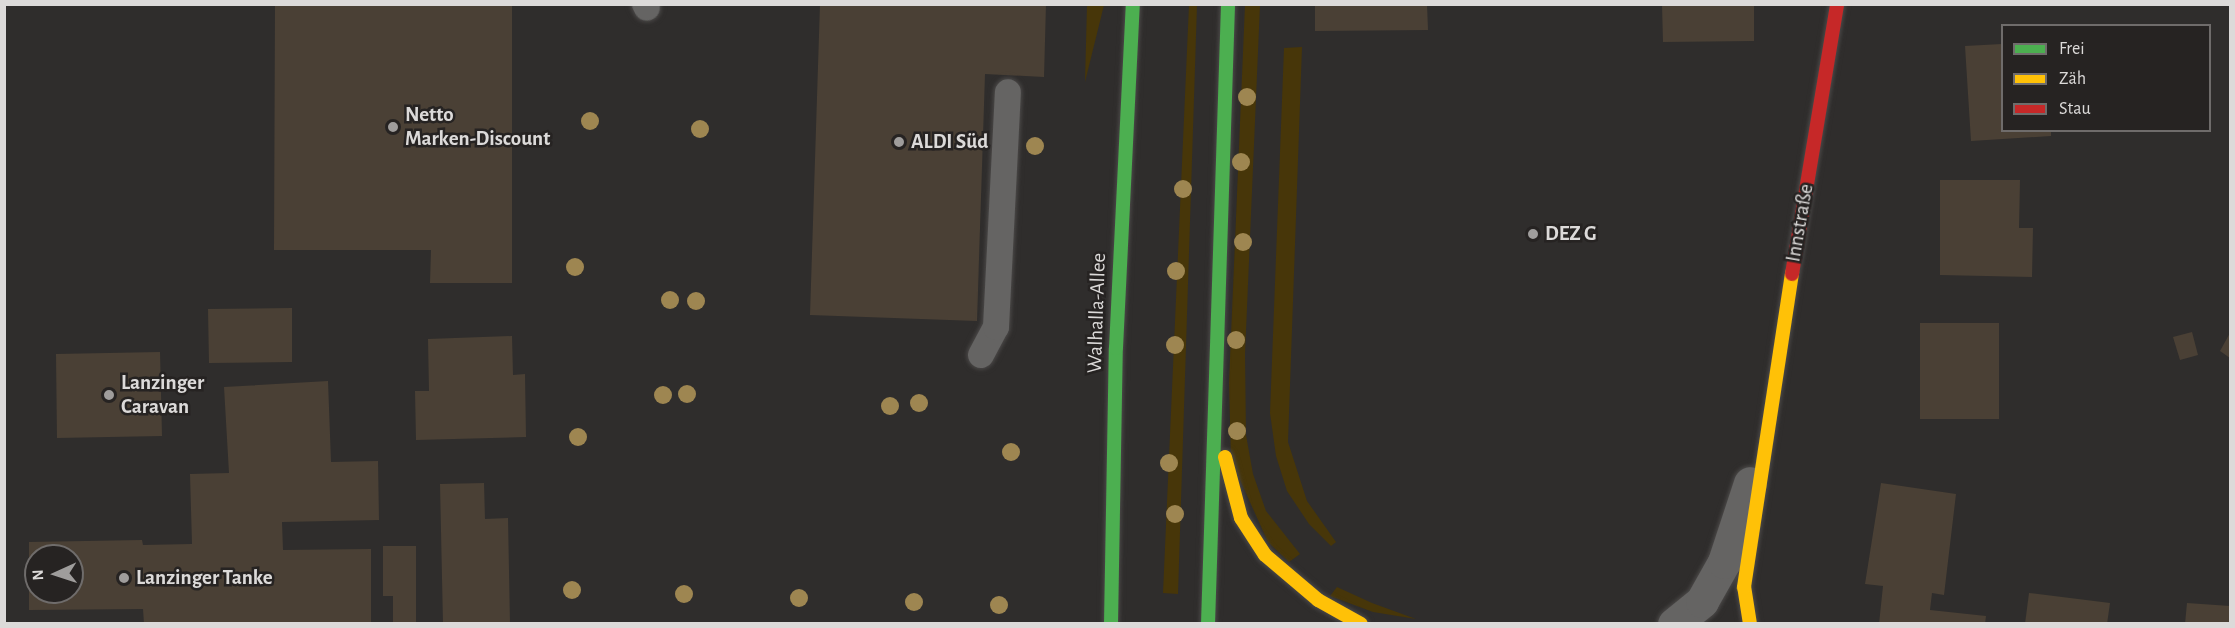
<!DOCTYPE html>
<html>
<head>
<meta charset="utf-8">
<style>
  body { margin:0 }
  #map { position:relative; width:2235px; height:628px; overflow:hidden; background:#2f2d2c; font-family:"Alegreya Sans",sans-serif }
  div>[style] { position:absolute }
  .green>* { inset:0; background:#473609 }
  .building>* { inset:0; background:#4a4035 }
  .roads { filter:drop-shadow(0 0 2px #4b4948) drop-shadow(0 0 2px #4b4948) }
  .lane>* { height:26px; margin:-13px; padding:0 13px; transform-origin:13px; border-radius:13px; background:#656463 }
  .street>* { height:33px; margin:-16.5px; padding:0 16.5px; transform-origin:16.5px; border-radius:16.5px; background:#656463 }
  .fast>* { height:14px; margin:-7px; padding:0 7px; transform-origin:7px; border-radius:7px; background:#4caf50 }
  .slow>* { height:14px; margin:-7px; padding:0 7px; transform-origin:7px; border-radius:7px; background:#ffc107 }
  .jam>* { height:14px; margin:-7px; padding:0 7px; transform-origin:7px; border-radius:7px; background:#c62828 }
  .trees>* { width:18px; height:18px; margin:-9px; border-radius:50%; background:#9e8651 }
  .dots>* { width:16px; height:16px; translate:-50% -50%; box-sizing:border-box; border:3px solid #262322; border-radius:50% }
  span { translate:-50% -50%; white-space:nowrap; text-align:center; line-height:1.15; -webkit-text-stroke:5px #262322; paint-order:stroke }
  .poi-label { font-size:21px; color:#dcdad9; font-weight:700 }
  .left { translate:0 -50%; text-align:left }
  .street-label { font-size:21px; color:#dcdad9 }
  .frame { position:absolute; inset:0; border:6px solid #dcdad9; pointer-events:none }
  .legend { position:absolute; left:2001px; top:24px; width:210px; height:108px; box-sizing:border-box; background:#262322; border:2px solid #6f6c6b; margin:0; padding:8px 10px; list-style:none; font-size:18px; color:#dcdad9 }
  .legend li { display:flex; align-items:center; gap:12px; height:30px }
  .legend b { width:30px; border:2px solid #6f6c6b }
  .north { position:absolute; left:24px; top:544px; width:60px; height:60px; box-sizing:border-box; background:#262322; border:2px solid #6f6c6b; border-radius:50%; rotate:267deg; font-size:16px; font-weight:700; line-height:24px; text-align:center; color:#dcdad9 }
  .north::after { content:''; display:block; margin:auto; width:21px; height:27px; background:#9f9d9c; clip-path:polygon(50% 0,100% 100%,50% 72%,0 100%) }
</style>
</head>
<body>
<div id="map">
  <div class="green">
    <i style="clip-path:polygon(1087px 5px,1104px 5px,1085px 82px)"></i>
    <i style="clip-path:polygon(1189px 5px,1197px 5px,1178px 594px,1163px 593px)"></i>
    <i style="clip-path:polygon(1245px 5px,1260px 5px,1245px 354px,1246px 435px,1253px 474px,1266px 511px,1300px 554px,1289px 562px,1268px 542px,1231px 460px,1229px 383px)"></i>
    <i style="clip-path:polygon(1302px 47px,1288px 442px,1307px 501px,1336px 542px,1331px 546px,1309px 524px,1287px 491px,1276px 456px,1270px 413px,1284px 48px)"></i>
    <i style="clip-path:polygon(1337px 587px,1372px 603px,1416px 619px,1373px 612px,1330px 596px)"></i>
  </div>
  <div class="building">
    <i style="clip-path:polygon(275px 4px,512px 4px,512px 283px,430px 283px,431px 250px,274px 250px)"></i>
    <i style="clip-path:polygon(820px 4px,1046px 4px,1044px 77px,985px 74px,977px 321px,810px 315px)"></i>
    <i style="clip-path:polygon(1315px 4px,1427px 4px,1428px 30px,1315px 31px)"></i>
    <i style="clip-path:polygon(1662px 4px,1754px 4px,1754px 41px,1663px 42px)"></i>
    <i style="clip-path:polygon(2002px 44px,2002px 130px,2051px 130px,2051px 136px,1971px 141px,1965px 46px)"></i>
    <i style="clip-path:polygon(1940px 180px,2020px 180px,2019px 228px,2033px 228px,2032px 277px,1940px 275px)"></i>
    <i style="clip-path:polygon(292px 308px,292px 362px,209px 363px,208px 309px)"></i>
    <i style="clip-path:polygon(1920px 323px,1999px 323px,1999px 419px,1920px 419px)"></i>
    <i style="clip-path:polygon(2192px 332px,2198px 355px,2180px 360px,2173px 337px)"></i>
    <i style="clip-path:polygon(2230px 333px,2230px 358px,2220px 351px)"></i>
    <i style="clip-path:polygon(512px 336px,513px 375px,525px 374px,526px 437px,416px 440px,415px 391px,429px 391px,428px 339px)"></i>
    <i style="clip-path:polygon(160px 352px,162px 436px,57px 438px,56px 354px)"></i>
    <i style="clip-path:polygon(evenodd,328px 381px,331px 462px,378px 461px,379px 520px,282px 522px,283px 550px,371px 549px,371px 624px,144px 624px,143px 609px,29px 610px,29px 542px,142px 540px,143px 545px,192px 544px,190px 474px,229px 473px,224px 387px,328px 381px,36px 556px,72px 556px,72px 592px,36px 592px,36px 556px)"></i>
    <i style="clip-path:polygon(484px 483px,485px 519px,508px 518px,510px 624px,443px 624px,440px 484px)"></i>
    <i style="clip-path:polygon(1881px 483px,1956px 494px,1944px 595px,1932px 593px,1930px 610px,1986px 616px,1985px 624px,1879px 624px,1883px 586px,1865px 584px)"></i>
    <i style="clip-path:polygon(383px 546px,416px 546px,416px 624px,393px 624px,393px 596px,383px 596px)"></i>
    <i style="clip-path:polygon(2029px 593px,2110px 603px,2107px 624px,2025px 624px)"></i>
    <i style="clip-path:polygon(2187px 603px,2230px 606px,2230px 624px,2185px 624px)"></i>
  </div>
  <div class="roads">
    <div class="lane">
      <i style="left:645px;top:4px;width:4px;rotate:63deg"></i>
      <i style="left:981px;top:355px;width:32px;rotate:-62deg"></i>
      <i style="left:996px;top:327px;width:235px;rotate:-87.1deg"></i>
    </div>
    <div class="street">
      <i style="left:1674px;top:624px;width:36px;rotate:-39deg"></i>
      <i style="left:1702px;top:601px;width:45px;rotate:-60.6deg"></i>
      <i style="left:1724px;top:562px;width:83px;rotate:-71.8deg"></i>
    </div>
    <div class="fast">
      <i style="left:1111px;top:624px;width:276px;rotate:-89deg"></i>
      <i style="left:1116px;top:348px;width:344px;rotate:-87.2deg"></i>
      <i style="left:1208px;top:624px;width:620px;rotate:-88.15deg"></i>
    </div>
    <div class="slow">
      <i style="left:1225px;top:457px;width:63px;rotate:75.3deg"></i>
      <i style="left:1241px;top:518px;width:44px;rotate:57deg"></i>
      <i style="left:1265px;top:555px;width:70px;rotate:40.3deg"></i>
      <i style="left:1318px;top:600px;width:49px;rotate:29.2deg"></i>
      <i style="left:1750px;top:624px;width:37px;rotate:-99deg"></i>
      <i style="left:1744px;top:587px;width:317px;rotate:-81.3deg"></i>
    </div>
    <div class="jam">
      <i style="left:1792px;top:274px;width:274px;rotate:-80.5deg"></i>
    </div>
  </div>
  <div class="trees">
    <i style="left:1247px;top:97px"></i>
    <i style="left:590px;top:121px"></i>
    <i style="left:700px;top:129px"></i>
    <i style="left:1035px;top:146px"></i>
    <i style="left:1241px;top:162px"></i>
    <i style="left:1183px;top:189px"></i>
    <i style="left:1243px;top:242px"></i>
    <i style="left:575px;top:267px"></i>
    <i style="left:1176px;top:271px"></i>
    <i style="left:670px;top:300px"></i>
    <i style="left:696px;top:301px"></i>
    <i style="left:1236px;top:340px"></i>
    <i style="left:1175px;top:345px"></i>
    <i style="left:687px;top:394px"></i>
    <i style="left:663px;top:395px"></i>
    <i style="left:919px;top:403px"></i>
    <i style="left:890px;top:406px"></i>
    <i style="left:1237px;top:431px"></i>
    <i style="left:578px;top:437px"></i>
    <i style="left:1011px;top:452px"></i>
    <i style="left:1169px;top:463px"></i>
    <i style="left:1175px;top:514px"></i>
    <i style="left:572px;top:590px"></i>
    <i style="left:684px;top:594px"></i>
    <i style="left:799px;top:598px"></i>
    <i style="left:914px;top:602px"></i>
    <i style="left:999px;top:605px"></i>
  </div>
  <div class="dots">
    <i style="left:393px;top:127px;background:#9f9d9c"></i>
    <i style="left:899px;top:142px;background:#9f9d9c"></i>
    <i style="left:1533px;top:234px;background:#9f9d9c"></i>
    <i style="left:109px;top:395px;background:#9f9d9c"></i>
    <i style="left:124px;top:578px;background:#9f9d9c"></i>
  </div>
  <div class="poi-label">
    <span class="left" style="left:405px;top:127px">Netto<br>Marken-Discount</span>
    <span class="left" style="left:911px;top:142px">ALDI Süd</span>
    <span class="left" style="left:1545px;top:234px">DEZ G</span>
    <span class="left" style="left:121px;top:395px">Lanzinger<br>Caravan</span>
    <span class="left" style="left:136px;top:578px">Lanzinger Tanke</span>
  </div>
  <div class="street-label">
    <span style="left:1800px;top:223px;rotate:-80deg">Innstraße</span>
    <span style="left:1097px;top:313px;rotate:-88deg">Walhalla-Allee</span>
  </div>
  <div class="frame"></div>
  <ul class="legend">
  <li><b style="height:8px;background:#4caf50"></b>Frei</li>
  <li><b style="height:8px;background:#ffc107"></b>Zäh</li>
  <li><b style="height:8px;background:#c62828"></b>Stau</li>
  </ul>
  <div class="north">N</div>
</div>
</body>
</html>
